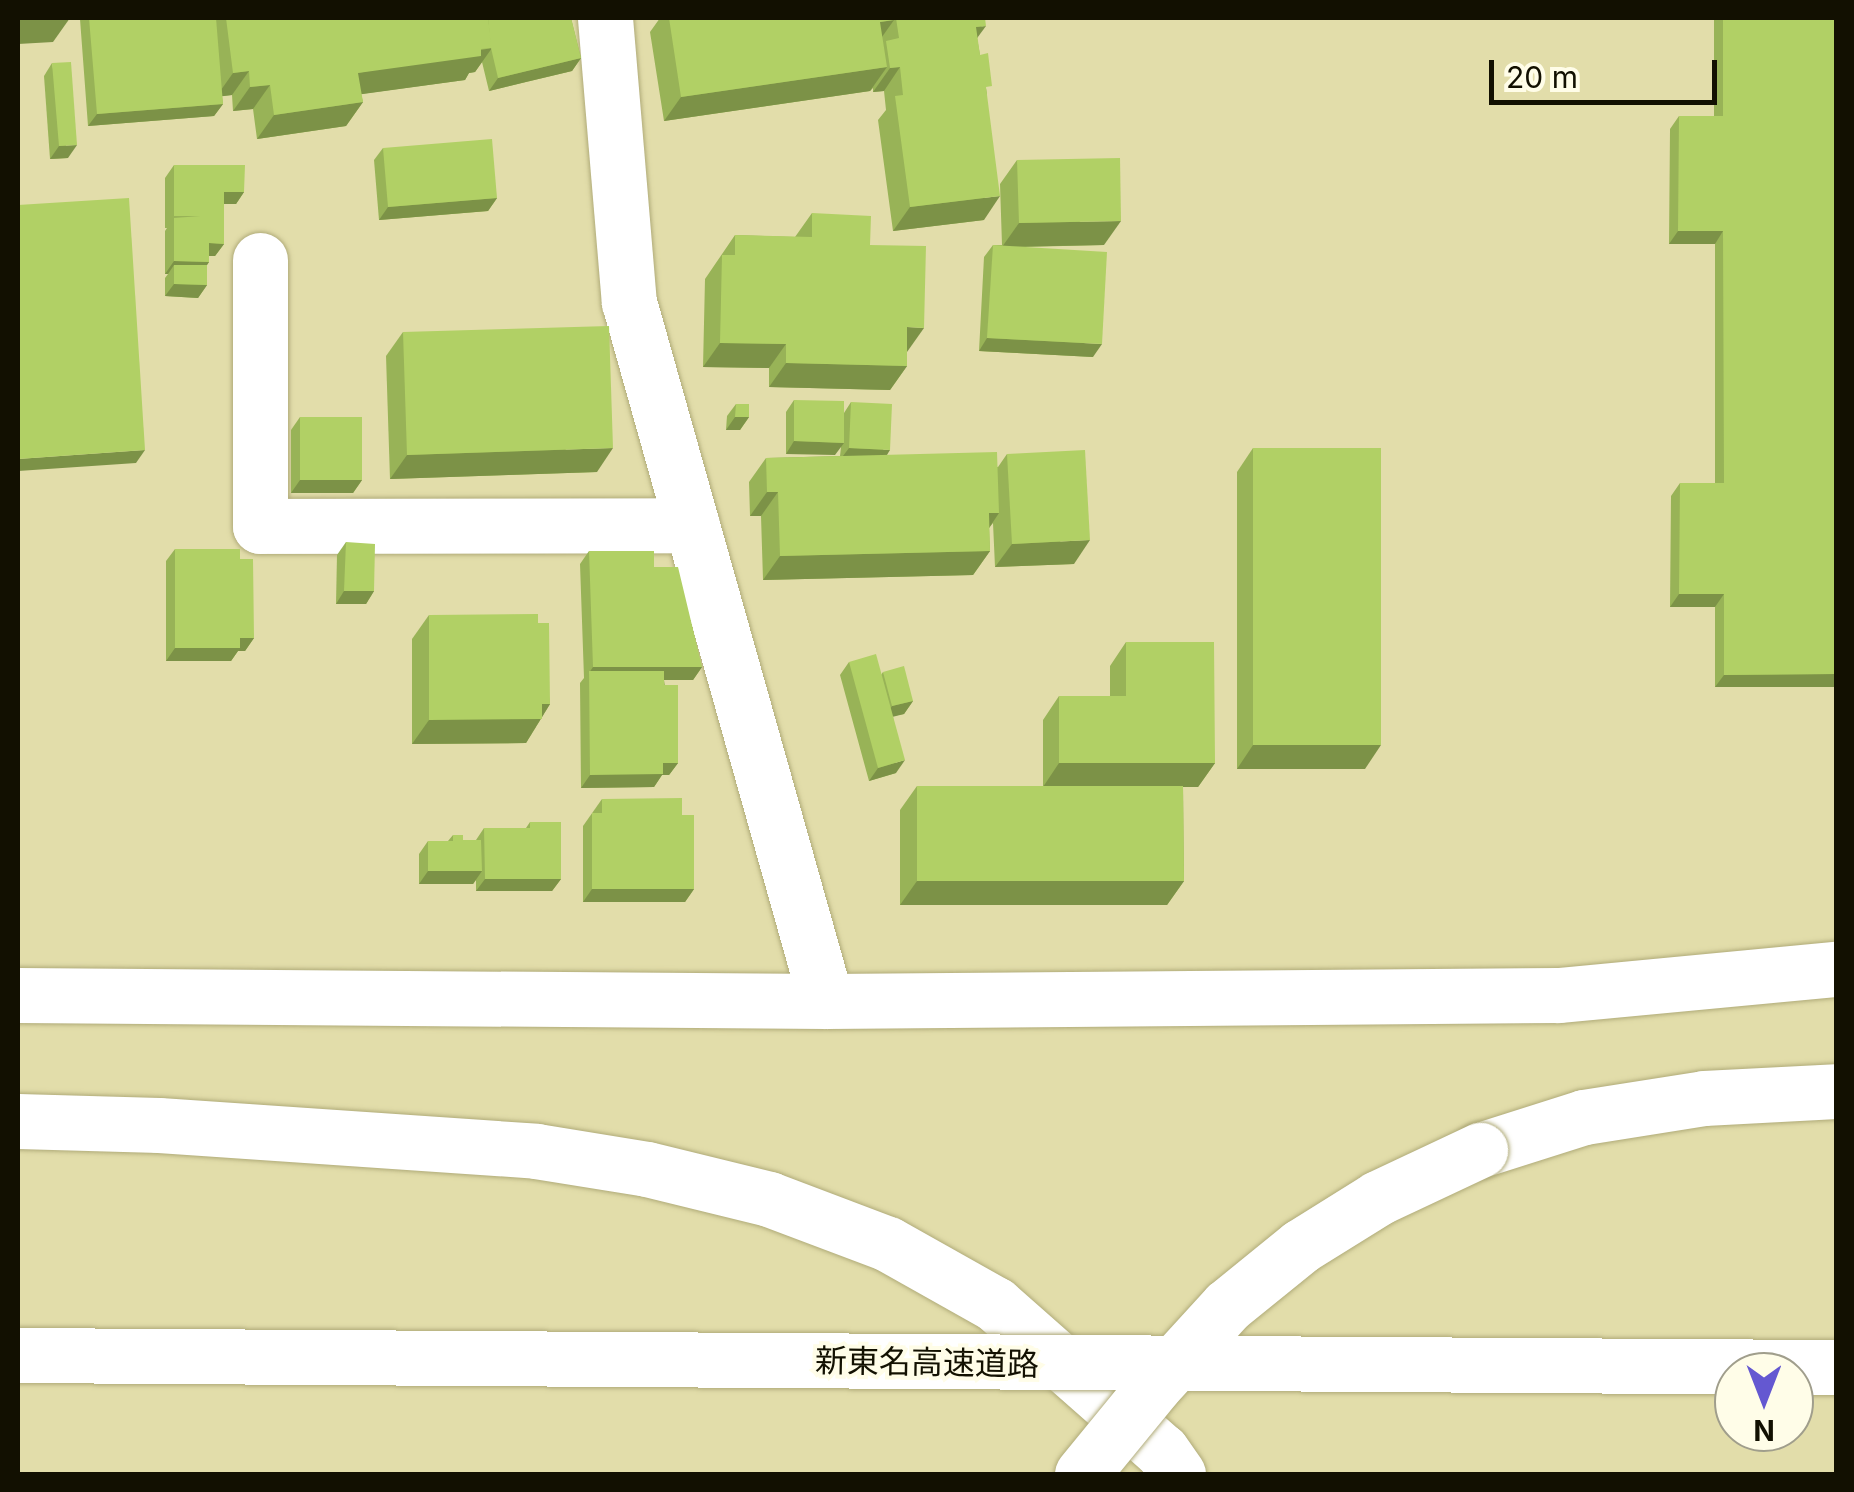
<!DOCTYPE html>
<html>
<head>
<meta charset="utf-8">
<style>
  body { margin:0 }
  #map { position:relative; width:1854px; height:1492px; overflow:hidden; background:#e2ddaa; font-family:Inter,"Noto Sans JP",sans-serif }
  div>[style] { position:absolute }
  .roads { filter:drop-shadow(0 0 2px #b0ab79) drop-shadow(0 0 2px #b0ab79) }
  .street>* { height:55px; margin:-27.5px; padding:0 27.5px; transform-origin:27.5px; border-radius:27.5px; background:#fff }
  .highway>* { height:55px; margin:-27.5px; padding:0 27.5px; transform-origin:27.5px; border-radius:27.5px; background:#fff }
  .bridges { filter:drop-shadow(0 0 2px #b0ab79) drop-shadow(0 0 2px #b0ab79) }
  .highway-bridge>* { height:55px; margin:-27.5px; padding:0 27.5px; transform-origin:27.5px; border-radius:27.5px; background:#fff }
  .wall>* { inset:0; background:#98b357 }
  .shaded-wall>* { inset:0; background:#7c9247 }
  .building>* { inset:0; background:#b1d065 }
  span { translate:-50% -50%; white-space:nowrap; text-align:center; line-height:1.15; -webkit-text-stroke:8px #fffde8; paint-order:stroke }
  .street-label { font-size:32px; color:#121001 }
  .frame { position:absolute; inset:0; border:20px solid #121001; pointer-events:none }
  .north { position:absolute; left:1714px; top:1352px; width:100px; height:100px; box-sizing:border-box; background:#fffde8; border:2px solid #a09e8c; border-radius:50%; rotate:180deg; font-size:28px; font-weight:700; line-height:40px; text-align:center; color:#121001 }
  .north::after { content:''; display:block; margin:auto; width:35px; height:45px; background:#6458d1; clip-path:polygon(50% 0,100% 100%,50% 72%,0 100%) }
  .scale { position:absolute; left:1489px; top:60px; width:228px; height:45px; box-sizing:border-box; border:5px solid #121001; border-top:0; padding-left:12px; font-size:30px; line-height:35px; white-space:nowrap; color:#121001; -webkit-text-stroke:8px #fffde8; paint-order:stroke }
</style>
</head>
<body>
<div id="map">
  <div class="roads">
    <div class="street">
      <i style="left:605px;top:18px;width:285px;rotate:85.2deg"></i>
      <i style="left:629px;top:302px;width:726px;rotate:74.26deg"></i>
      <i style="left:260px;top:260px;width:266px;rotate:90deg"></i>
      <i style="left:260px;top:526px;width:432px;rotate:-0.1deg"></i>
      <i style="left:18px;top:995px;width:808px;rotate:0.43deg"></i>
      <i style="left:826px;top:1001px;width:733px;rotate:-0.47deg"></i>
      <i style="left:1559px;top:995px;width:278px;rotate:-5.4deg"></i>
    </div>
    <div class="highway">
      <i style="left:18px;top:1121px;width:141px;rotate:1.6deg"></i>
      <i style="left:159px;top:1125px;width:378px;rotate:3.9deg"></i>
      <i style="left:536px;top:1151px;width:112px;rotate:9.2deg"></i>
      <i style="left:647px;top:1169px;width:126px;rotate:13.8deg"></i>
      <i style="left:769px;top:1199px;width:127px;rotate:20.7deg"></i>
      <i style="left:888px;top:1244px;width:123px;rotate:29.3deg"></i>
      <i style="left:995px;top:1304px;width:222px;rotate:41.4deg"></i>
      <i style="left:1162px;top:1451px;width:28px;rotate:55deg"></i>
      <i style="left:1480px;top:1150px;width:109px;rotate:-17.6deg"></i>
      <i style="left:1584px;top:1117px;width:121px;rotate:-9deg"></i>
      <i style="left:1704px;top:1098px;width:132px;rotate:-3deg"></i>
    </div>
  </div>
  <div class="bridges">
    <div class="highway-bridge">
      <i style="left:18px;top:1355px;width:1818px;rotate:0.38deg"></i>
      <i style="left:1082px;top:1474px;width:114px;rotate:-50.7deg"></i>
      <i style="left:1154px;top:1386px;width:108px;rotate:-47.6deg"></i>
      <i style="left:1227px;top:1306px;width:95px;rotate:-39deg"></i>
      <i style="left:1301px;top:1246px;width:91px;rotate:-31.9deg"></i>
      <i style="left:1378px;top:1198px;width:113px;rotate:-25.2deg"></i>
    </div>
  </div>
  <div class="wall">
    <i style="clip-path:polygon(81px 18px,571px 18px,581px 58px,572px 71px,489px 91px,482px 62px,475px 72px,469px 73px,465px 80px,361px 94px,363px 102px,346px 126px,257px 139px,253px 109px,233px 111px,232px 95px,222px 96px,223px 104px,214px 116px,88px 126px,80px 19px)"></i>
    <i style="clip-path:polygon(660px 18px,985px 18px,977px 38px,987px 94px,984px 220px,893px 231px,878px 120px,886px 110px,884px 91px,873px 92px,873px 88px,870px 91px,664px 121px,650px 32px)"></i>
    <i style="clip-path:polygon(1714px 18px,1836px 18px,1836px 687px,1715px 687px,1715px 607px,1670px 607px,1671px 496px,1680px 483px,1715px 483px,1715px 244px,1669px 244px,1670px 129px,1679px 116px,1714px 116px)"></i>
    <i style="clip-path:polygon(52px 63px,68px 158px,50px 159px,44px 76px)"></i>
    <i style="clip-path:polygon(383px 148px,497px 198px,488px 211px,379px 220px,374px 160px)"></i>
    <i style="clip-path:polygon(1017px 160px,1104px 245px,1023px 247px,1093px 357px,979px 351px,984px 257px,993px 245px,1002px 245px,1000px 184px)"></i>
    <i style="clip-path:polygon(174px 165px,244px 192px,236px 204px,224px 204px,224px 244px,215px 256px,209px 256px,209px 262px,207px 265px,207px 285px,198px 298px,165px 296px,165px 278px,168px 274px,165px 274px,165px 231px,167px 228px,165px 228px,165px 178px)"></i>
    <i style="clip-path:polygon(812px 213px,870px 245px,907px 352px,907px 366px,890px 390px,769px 387px,769px 368px,703px 367px,705px 279px,735px 235px,795px 237px)"></i>
    <i style="clip-path:polygon(403px 332px,597px 472px,390px 479px,386px 356px)"></i>
    <i style="clip-path:polygon(794px 400px,844px 413px,851px 402px,887px 455px,998px 467px,1007px 454px,1074px 564px,995px 567px,993px 523px,989px 528px,990px 551px,973px 575px,763px 580px,761px 516px,750px 516px,749px 482px,766px 458px,840px 456px,841px 447px,786px 454px,786px 412px)"></i>
    <i style="clip-path:polygon(736px 404px,749px 417px,740px 430px,726px 430px,727px 416px)"></i>
    <i style="clip-path:polygon(300px 417px,362px 480px,353px 493px,291px 493px,291px 430px)"></i>
    <i style="clip-path:polygon(1253px 448px,1365px 769px,1237px 769px,1237px 472px)"></i>
    <i style="clip-path:polygon(346px 542px,374px 591px,366px 604px,336px 604px,337px 555px)"></i>
    <i style="clip-path:polygon(175px 549px,240px 559px,254px 638px,245px 651px,238px 651px,231px 661px,166px 661px,166px 561px)"></i>
    <i style="clip-path:polygon(589px 551px,654px 567px,702px 667px,693px 680px,664px 680px,678px 763px,669px 775px,662px 775px,654px 787px,581px 788px,580px 683px,584px 678px,580px 564px)"></i>
    <i style="clip-path:polygon(429px 615px,538px 623px,550px 704px,526px 743px,412px 744px,412px 639px)"></i>
    <i style="clip-path:polygon(1126px 642px,1215px 763px,1198px 787px,1183px 787px,1184px 881px,1167px 905px,900px 905px,900px 810px,917px 786px,1043px 786px,1043px 720px,1059px 696px,1110px 696px,1110px 666px)"></i>
    <i style="clip-path:polygon(849px 662px,881px 675px,883px 672px,913px 701px,904px 714px,893px 716px,896px 773px,869px 781px,840px 675px)"></i>
    <i style="clip-path:polygon(602px 799px,682px 815px,694px 889px,685px 902px,583px 902px,583px 826px)"></i>
    <i style="clip-path:polygon(530px 822px,561px 879px,552px 891px,476px 891px,476px 880px,473px 884px,419px 884px,419px 854px,428px 841px,448px 841px,453px 835px,463px 840px,476px 840px,484px 828px,526px 828px)"></i>
  </div>
  <div class="shaded-wall">
    <i style="clip-path:polygon(18px 18px,70px 18px,53px 42px,18px 44px)"></i>
    <i style="clip-path:polygon(894px 20px,877px 44px,880px 22px)"></i>
    <i style="clip-path:polygon(986px 26px,969px 49px,976px 27px)"></i>
    <i style="clip-path:polygon(492px 48px,475px 72px,469px 73px,465px 80px,341px 97px,358px 73px)"></i>
    <i style="clip-path:polygon(581px 58px,572px 71px,489px 91px,498px 78px)"></i>
    <i style="clip-path:polygon(887px 67px,870px 91px,664px 121px,681px 97px)"></i>
    <i style="clip-path:polygon(900px 67px,884px 91px,873px 92px,890px 68px)"></i>
    <i style="clip-path:polygon(249px 71px,232px 95px,216px 97px,233px 73px)"></i>
    <i style="clip-path:polygon(270px 85px,253px 109px,233px 111px,250px 87px)"></i>
    <i style="clip-path:polygon(363px 102px,346px 126px,257px 139px,274px 115px)"></i>
    <i style="clip-path:polygon(223px 104px,214px 116px,88px 126px,97px 114px)"></i>
    <i style="clip-path:polygon(77px 145px,68px 158px,50px 159px,59px 146px)"></i>
    <i style="clip-path:polygon(224px 192px,244px 192px,236px 204px,215px 204px)"></i>
    <i style="clip-path:polygon(1000px 196px,984px 220px,893px 231px,910px 207px)"></i>
    <i style="clip-path:polygon(497px 198px,488px 211px,379px 220px,388px 207px)"></i>
    <i style="clip-path:polygon(1121px 221px,1104px 245px,1002px 247px,1019px 223px)"></i>
    <i style="clip-path:polygon(1678px 231px,1723px 231px,1715px 244px,1669px 244px)"></i>
    <i style="clip-path:polygon(209px 243px,224px 244px,215px 256px,200px 256px)"></i>
    <i style="clip-path:polygon(174px 261px,209px 262px,200px 275px,174px 265px,168px 274px,165px 274px)"></i>
    <i style="clip-path:polygon(174px 284px,207px 285px,198px 298px,165px 296px)"></i>
    <i style="clip-path:polygon(907px 327px,924px 328px,907px 352px,890px 351px)"></i>
    <i style="clip-path:polygon(987px 338px,1102px 344px,1093px 357px,979px 351px)"></i>
    <i style="clip-path:polygon(720px 343px,786px 344px,769px 368px,703px 367px)"></i>
    <i style="clip-path:polygon(786px 363px,907px 366px,890px 390px,769px 387px)"></i>
    <i style="clip-path:polygon(735px 417px,749px 417px,740px 430px,726px 430px)"></i>
    <i style="clip-path:polygon(794px 441px,844px 443px,835px 455px,786px 454px)"></i>
    <i style="clip-path:polygon(613px 448px,597px 472px,390px 479px,407px 455px)"></i>
    <i style="clip-path:polygon(849px 448px,890px 450px,882px 463px,840px 460px)"></i>
    <i style="clip-path:polygon(145px 450px,136px 463px,18px 471px,18px 459px)"></i>
    <i style="clip-path:polygon(300px 480px,362px 480px,353px 493px,291px 493px)"></i>
    <i style="clip-path:polygon(767px 492px,778px 492px,761px 516px,750px 516px)"></i>
    <i style="clip-path:polygon(989px 513px,999px 513px,983px 537px)"></i>
    <i style="clip-path:polygon(1090px 540px,1074px 564px,995px 567px,1012px 544px)"></i>
    <i style="clip-path:polygon(990px 551px,973px 575px,763px 580px,780px 556px)"></i>
    <i style="clip-path:polygon(344px 591px,374px 591px,366px 604px,336px 604px)"></i>
    <i style="clip-path:polygon(1679px 594px,1724px 594px,1715px 607px,1670px 607px)"></i>
    <i style="clip-path:polygon(240px 638px,254px 638px,245px 651px,238px 651px,231px 661px,166px 661px,175px 648px)"></i>
    <i style="clip-path:polygon(593px 667px,702px 667px,693px 680px,589px 680px,589px 673px)"></i>
    <i style="clip-path:polygon(1836px 674px,1836px 687px,1715px 687px,1724px 675px)"></i>
    <i style="clip-path:polygon(913px 701px,904px 714px,884px 719px,892px 706px)"></i>
    <i style="clip-path:polygon(542px 704px,550px 704px,526px 743px,412px 744px,429px 720px)"></i>
    <i style="clip-path:polygon(1253px 745px,1381px 745px,1365px 769px,1237px 769px)"></i>
    <i style="clip-path:polygon(905px 760px,896px 773px,869px 781px,878px 768px)"></i>
    <i style="clip-path:polygon(663px 763px,678px 763px,669px 775px,662px 775px,654px 787px,581px 788px,590px 775px)"></i>
    <i style="clip-path:polygon(1059px 763px,1215px 763px,1198px 787px,1043px 787px)"></i>
    <i style="clip-path:polygon(428px 871px,482px 871px,473px 884px,419px 884px)"></i>
    <i style="clip-path:polygon(485px 879px,561px 879px,552px 891px,476px 891px)"></i>
    <i style="clip-path:polygon(917px 881px,1184px 881px,1167px 905px,900px 905px)"></i>
    <i style="clip-path:polygon(592px 889px,694px 889px,685px 902px,583px 902px)"></i>
  </div>
  <div class="building">
    <i style="clip-path:polygon(89px 18px,216px 18px,223px 104px,97px 114px)"></i>
    <i style="clip-path:polygon(226px 18px,488px 18px,492px 48px,481px 49px,481px 56px,358px 73px,363px 102px,274px 115px,270px 85px,250px 87px,249px 71px,233px 73px)"></i>
    <i style="clip-path:polygon(488px 18px,571px 18px,581px 58px,498px 78px,491px 48px)"></i>
    <i style="clip-path:polygon(669px 18px,894px 18px,894px 20px,880px 22px,887px 67px,681px 97px)"></i>
    <i style="clip-path:polygon(896px 18px,985px 18px,986px 26px,976px 27px,980px 55px,988px 53px,992px 86px,986px 87px,1000px 196px,910px 207px,895px 96px,903px 95px,900px 67px,890px 68px,886px 41px,899px 38px)"></i>
    <i style="clip-path:polygon(1723px 18px,1836px 18px,1836px 674px,1724px 675px,1724px 594px,1679px 594px,1680px 483px,1724px 483px,1723px 231px,1678px 231px,1679px 116px,1723px 116px)"></i>
    <i style="clip-path:polygon(71px 62px,77px 145px,59px 146px,52px 63px)"></i>
    <i style="clip-path:polygon(492px 139px,497px 198px,388px 207px,383px 148px)"></i>
    <i style="clip-path:polygon(1120px 158px,1121px 221px,1019px 223px,1017px 160px)"></i>
    <i style="clip-path:polygon(174px 165px,245px 165px,244px 192px,224px 192px,224px 244px,209px 243px,209px 262px,174px 261px,174px 218px,200px 216px,174px 216px)"></i>
    <i style="clip-path:polygon(129px 198px,145px 450px,18px 459px,18px 205px)"></i>
    <i style="clip-path:polygon(812px 213px,871px 216px,870px 245px,926px 246px,924px 328px,907px 327px,907px 366px,786px 363px,786px 344px,720px 343px,722px 255px,735px 255px,735px 235px,812px 237px)"></i>
    <i style="clip-path:polygon(993px 245px,1107px 252px,1102px 344px,987px 338px)"></i>
    <i style="clip-path:polygon(174px 265px,207px 265px,207px 285px,174px 284px)"></i>
    <i style="clip-path:polygon(609px 326px,613px 448px,407px 455px,403px 332px)"></i>
    <i style="clip-path:polygon(794px 400px,844px 401px,844px 443px,794px 441px)"></i>
    <i style="clip-path:polygon(851px 402px,892px 404px,890px 450px,849px 448px)"></i>
    <i style="clip-path:polygon(736px 404px,749px 404px,749px 417px,735px 417px)"></i>
    <i style="clip-path:polygon(300px 417px,362px 417px,362px 480px,300px 480px)"></i>
    <i style="clip-path:polygon(1253px 448px,1381px 448px,1381px 745px,1253px 745px)"></i>
    <i style="clip-path:polygon(1085px 450px,1090px 540px,1012px 544px,1007px 454px)"></i>
    <i style="clip-path:polygon(997px 452px,999px 513px,989px 513px,990px 551px,780px 556px,778px 492px,767px 492px,766px 458px)"></i>
    <i style="clip-path:polygon(346px 542px,375px 544px,374px 591px,344px 591px)"></i>
    <i style="clip-path:polygon(175px 549px,240px 549px,240px 559px,253px 559px,254px 638px,240px 638px,240px 648px,175px 648px)"></i>
    <i style="clip-path:polygon(589px 551px,654px 551px,654px 567px,678px 567px,702px 667px,593px 667px)"></i>
    <i style="clip-path:polygon(538px 614px,538px 623px,549px 623px,550px 704px,542px 704px,542px 719px,429px 720px,429px 615px)"></i>
    <i style="clip-path:polygon(1126px 642px,1214px 642px,1215px 763px,1059px 763px,1059px 696px,1126px 696px)"></i>
    <i style="clip-path:polygon(876px 654px,905px 760px,878px 768px,849px 662px)"></i>
    <i style="clip-path:polygon(904px 666px,913px 701px,892px 706px,883px 672px)"></i>
    <i style="clip-path:polygon(589px 671px,664px 671px,664px 685px,678px 685px,678px 763px,663px 763px,663px 774px,590px 775px)"></i>
    <i style="clip-path:polygon(917px 786px,1183px 786px,1184px 881px,917px 881px)"></i>
    <i style="clip-path:polygon(682px 798px,682px 815px,694px 815px,694px 889px,592px 889px,592px 813px,602px 813px,602px 799px)"></i>
    <i style="clip-path:polygon(530px 822px,561px 822px,561px 879px,485px 879px,484px 828px,530px 828px)"></i>
    <i style="clip-path:polygon(453px 835px,463px 835px,463px 840px,481px 840px,482px 871px,428px 871px,428px 841px,453px 841px)"></i>
  </div>
  <div class="street-label">
    <span style="left:927px;top:1363px;rotate:1deg">新東名高速道路</span>
  </div>
  <div class="frame"></div>
  <div class="north">N</div>
  <div class="scale">20 m</div>
</div>
</body>
</html>
